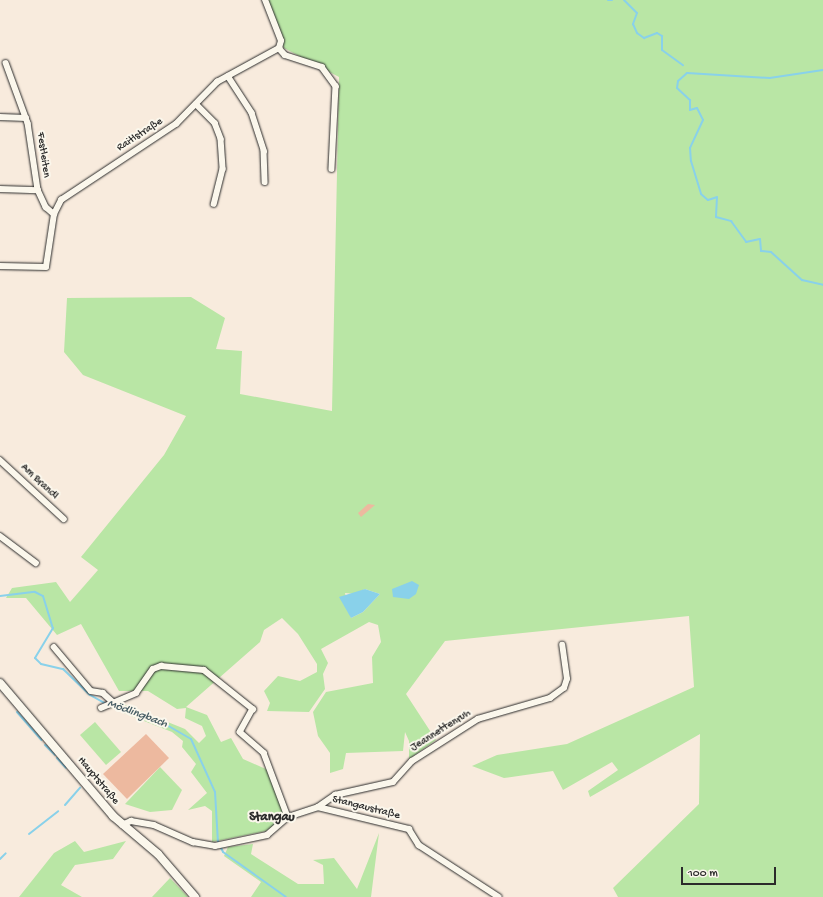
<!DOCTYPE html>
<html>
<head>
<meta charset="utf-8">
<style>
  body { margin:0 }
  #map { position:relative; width:823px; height:897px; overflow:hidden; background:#f8ebdd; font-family:"Gochi Hand",sans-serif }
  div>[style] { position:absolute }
  .green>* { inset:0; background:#b9e6a5 }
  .water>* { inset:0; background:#89d1ea }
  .stream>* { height:2px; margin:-1px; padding:0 1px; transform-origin:1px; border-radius:1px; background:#89d1ea }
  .building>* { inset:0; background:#edb99f }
  .roads { filter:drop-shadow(0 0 1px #2b2b2b) drop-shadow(0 0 1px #2b2b2b) }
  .minor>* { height:5.5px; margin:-2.75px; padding:0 2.75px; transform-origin:2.75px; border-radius:2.75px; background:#fbf7ec }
  .secondary>* { height:8px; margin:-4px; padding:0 4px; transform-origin:4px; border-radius:4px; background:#fbf7ec }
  span { translate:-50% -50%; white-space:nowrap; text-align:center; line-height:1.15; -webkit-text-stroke:4px #fbf7ec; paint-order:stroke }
  .street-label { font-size:11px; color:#2b2b2b }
  .water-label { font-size:12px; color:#475d64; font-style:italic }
  .quarter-label { font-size:13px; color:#2b2b2b; font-weight:700 }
  .scale { position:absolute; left:681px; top:867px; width:95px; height:18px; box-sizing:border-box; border:2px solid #2b2b2b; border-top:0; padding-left:5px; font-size:12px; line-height:14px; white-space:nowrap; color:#2b2b2b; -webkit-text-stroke:3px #fbf7ec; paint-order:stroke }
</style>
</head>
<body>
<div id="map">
  <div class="green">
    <i style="clip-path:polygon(evenodd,266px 0,823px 0,823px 897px,618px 897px,613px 888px,699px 804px,700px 734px,590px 797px,588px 791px,618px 770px,612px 762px,563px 790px,553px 771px,504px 778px,472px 766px,497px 755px,567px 744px,694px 687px,689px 616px,445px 641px,406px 694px,436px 740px,409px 759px,409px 741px,405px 732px,403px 751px,346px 753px,343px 769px,330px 773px,330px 753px,318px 736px,313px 712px,326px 692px,373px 683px,372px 657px,381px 642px,378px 625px,369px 622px,321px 649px,328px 663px,323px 674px,325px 689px,309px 712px,267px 711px,270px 703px,264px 691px,278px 676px,300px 681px,317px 672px,317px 664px,298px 634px,282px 618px,264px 630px,260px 642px,186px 707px,207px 715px,221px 742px,231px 738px,243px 759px,268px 770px,285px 817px,266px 831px,212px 842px,212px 811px,205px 806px,188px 810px,207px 793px,191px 772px,196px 764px,182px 747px,183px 741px,172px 732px,111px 708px,118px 702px,185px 729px,199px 743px,206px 736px,202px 726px,185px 718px,186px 708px,177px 709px,148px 691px,119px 691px,81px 624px,57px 635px,26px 598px,6px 598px,12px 588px,56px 582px,70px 602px,98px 570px,81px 557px,164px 455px,186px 416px,83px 375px,64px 352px,67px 298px,191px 297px,225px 318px,216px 349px,242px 351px,240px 394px,332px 411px,339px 77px,284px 48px,266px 0,365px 589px,380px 594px,363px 612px,351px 618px,345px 593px,355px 594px,365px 589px)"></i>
    <i style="clip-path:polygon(95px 722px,121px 752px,106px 765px,80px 735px)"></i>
    <i style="clip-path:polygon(160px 767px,182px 790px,172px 810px,150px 812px,125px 804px)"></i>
    <i style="clip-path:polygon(379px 833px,371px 897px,251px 897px,261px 882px,224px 856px,228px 847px,253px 844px,251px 854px,298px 884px,324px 884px,323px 865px,313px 860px,334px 858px,357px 889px)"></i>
    <i style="clip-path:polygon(75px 841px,84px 852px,126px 841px,113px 859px,75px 865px,61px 885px,82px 897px,19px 897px,54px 853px)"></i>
    <i style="clip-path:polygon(170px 878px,188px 897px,152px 897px)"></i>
  </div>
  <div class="water">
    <i style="clip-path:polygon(412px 581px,419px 585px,416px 594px,409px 599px,393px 597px,392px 589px)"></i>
    <i style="clip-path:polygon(365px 589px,380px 594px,363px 612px,351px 618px,339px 597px)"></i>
  </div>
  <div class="stream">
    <i style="left:608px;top:0;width:4px"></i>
    <i style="left:624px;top:0;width:18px;rotate:45deg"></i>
    <i style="left:637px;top:13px;width:12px;rotate:110deg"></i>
    <i style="left:633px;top:24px;width:10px;rotate:66deg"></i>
    <i style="left:637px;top:33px;width:9px;rotate:36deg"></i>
    <i style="left:644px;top:38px;width:14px;rotate:-21deg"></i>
    <i style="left:657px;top:33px;width:6px;rotate:31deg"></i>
    <i style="left:662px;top:36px;width:14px;rotate:90deg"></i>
    <i style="left:662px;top:50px;width:26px;rotate:36deg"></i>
    <i style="left:823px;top:70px;width:54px;rotate:171.4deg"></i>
    <i style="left:770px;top:78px;width:83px;rotate:-176.6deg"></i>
    <i style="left:687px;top:73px;width:12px;rotate:138deg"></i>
    <i style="left:678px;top:81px;width:7px;rotate:98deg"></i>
    <i style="left:677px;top:88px;width:18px;rotate:43deg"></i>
    <i style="left:690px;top:100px;width:10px;rotate:90deg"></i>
    <i style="left:690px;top:110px;width:7px;rotate:-16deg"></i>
    <i style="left:697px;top:108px;width:13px;rotate:63deg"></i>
    <i style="left:703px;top:120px;width:31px;rotate:115deg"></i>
    <i style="left:690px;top:148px;width:13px;rotate:86deg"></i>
    <i style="left:691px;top:161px;width:34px;rotate:73deg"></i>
    <i style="left:701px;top:194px;width:9px;rotate:41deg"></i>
    <i style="left:708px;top:200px;width:9px;rotate:-18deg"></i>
    <i style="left:717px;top:197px;width:20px;rotate:93deg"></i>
    <i style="left:716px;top:217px;width:16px;rotate:15deg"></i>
    <i style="left:731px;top:221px;width:26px;rotate:54deg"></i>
    <i style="left:746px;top:242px;width:14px;rotate:-12deg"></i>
    <i style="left:760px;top:239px;width:12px;rotate:85deg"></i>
    <i style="left:761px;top:251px;width:10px;rotate:6deg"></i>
    <i style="left:771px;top:252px;width:42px;rotate:42.1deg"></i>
    <i style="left:802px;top:280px;width:22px;rotate:13deg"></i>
    <i style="left:0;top:596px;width:35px;rotate:-7deg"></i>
    <i style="left:35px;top:592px;width:9px;rotate:27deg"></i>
    <i style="left:43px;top:596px;width:34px;rotate:73deg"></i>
    <i style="left:53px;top:628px;width:35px;rotate:121deg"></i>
    <i style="left:35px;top:658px;width:8px;rotate:45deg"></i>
    <i style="left:41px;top:664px;width:23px;rotate:13deg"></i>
    <i style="left:63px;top:669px;width:37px;rotate:44deg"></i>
    <i style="left:90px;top:695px;width:18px;rotate:29deg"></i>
    <i style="left:110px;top:706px;width:58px;rotate:18.1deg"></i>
    <i style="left:165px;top:724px;width:30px;rotate:30deg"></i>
    <i style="left:191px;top:739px;width:58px;rotate:65.6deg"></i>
    <i style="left:215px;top:792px;width:50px;rotate:86.6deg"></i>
    <i style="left:218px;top:842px;width:11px;rotate:63deg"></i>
    <i style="left:223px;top:852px;width:77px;rotate:35.5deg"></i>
    <i style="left:17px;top:712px;width:37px;rotate:49deg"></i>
    <i style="left:45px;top:745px;width:14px;rotate:45deg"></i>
    <i style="left:57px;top:758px;width:13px;rotate:48deg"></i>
    <i style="left:65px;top:805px;width:23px;rotate:-49deg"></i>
    <i style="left:29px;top:834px;width:37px;rotate:-38deg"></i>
    <i style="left:0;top:859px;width:8px;rotate:-45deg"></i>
  </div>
  <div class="building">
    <i style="clip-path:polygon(368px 504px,375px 505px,361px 517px,358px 513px)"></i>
    <i style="clip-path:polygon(146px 734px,169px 758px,127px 799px,103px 774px)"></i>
  </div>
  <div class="roads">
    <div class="minor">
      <i style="left:279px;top:48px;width:9px;rotate:49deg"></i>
      <i style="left:285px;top:55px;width:39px;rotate:18deg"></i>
      <i style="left:322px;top:67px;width:24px;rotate:54deg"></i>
      <i style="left:336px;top:86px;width:83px;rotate:92.8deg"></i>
      <i style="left:6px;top:63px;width:64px;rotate:69.9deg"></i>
      <i style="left:28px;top:123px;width:68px;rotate:81.5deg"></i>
      <i style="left:38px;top:190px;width:19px;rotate:65deg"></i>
      <i style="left:46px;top:207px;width:11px;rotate:41deg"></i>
      <i style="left:228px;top:76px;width:44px;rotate:57deg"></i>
      <i style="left:252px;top:113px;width:40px;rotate:72deg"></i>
      <i style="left:264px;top:151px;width:31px;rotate:88deg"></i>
      <i style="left:196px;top:104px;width:27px;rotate:45deg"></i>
      <i style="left:215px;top:123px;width:17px;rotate:69deg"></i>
      <i style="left:221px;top:139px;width:30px;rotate:86deg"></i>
      <i style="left:223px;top:169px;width:36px;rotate:104deg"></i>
      <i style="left:0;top:117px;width:26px;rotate:2deg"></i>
      <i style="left:0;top:189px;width:38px;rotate:2deg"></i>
      <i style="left:0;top:266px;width:46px;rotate:1.2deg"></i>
      <i style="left:46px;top:267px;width:54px;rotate:-81.4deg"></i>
      <i style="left:54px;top:214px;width:16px;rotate:-63deg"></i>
      <i style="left:61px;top:200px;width:138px;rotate:-33.5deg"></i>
      <i style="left:176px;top:124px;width:59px;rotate:-45.7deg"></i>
      <i style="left:217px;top:82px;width:71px;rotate:-28.7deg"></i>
      <i style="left:279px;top:48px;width:7px;rotate:-74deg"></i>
      <i style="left:281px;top:41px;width:44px;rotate:-111.3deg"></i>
      <i style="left:0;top:460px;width:87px;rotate:42.7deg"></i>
      <i style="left:0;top:536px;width:45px;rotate:36.9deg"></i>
      <i style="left:54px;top:647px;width:57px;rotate:49.9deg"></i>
      <i style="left:91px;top:691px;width:12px;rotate:9deg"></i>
      <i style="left:103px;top:693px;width:12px;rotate:42deg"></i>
      <i style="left:101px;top:708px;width:38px;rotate:-23deg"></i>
      <i style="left:136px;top:693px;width:29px;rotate:-55deg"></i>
      <i style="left:153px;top:669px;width:9px;rotate:-21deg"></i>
      <i style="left:161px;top:666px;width:43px;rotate:5.3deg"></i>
      <i style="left:204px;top:670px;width:63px;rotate:38.5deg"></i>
      <i style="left:253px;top:709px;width:26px;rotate:119deg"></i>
      <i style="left:240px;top:732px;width:32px;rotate:41deg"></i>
      <i style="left:264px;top:753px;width:68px;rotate:69.4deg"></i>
      <i style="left:318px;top:807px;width:21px;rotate:-35deg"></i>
      <i style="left:335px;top:795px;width:59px;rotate:-12.6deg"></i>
      <i style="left:393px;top:782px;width:28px;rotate:-48deg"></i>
      <i style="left:412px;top:761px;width:78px;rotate:-32.5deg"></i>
      <i style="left:478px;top:719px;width:75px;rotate:-16.3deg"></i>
      <i style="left:550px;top:698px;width:17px;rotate:-36deg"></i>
      <i style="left:564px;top:688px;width:9px;rotate:-72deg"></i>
      <i style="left:567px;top:679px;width:34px;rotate:-98deg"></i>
      <i style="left:122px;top:825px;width:10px;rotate:-24deg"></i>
      <i style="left:131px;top:821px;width:23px;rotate:10deg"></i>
      <i style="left:154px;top:825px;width:43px;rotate:23.6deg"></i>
      <i style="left:193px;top:842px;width:22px;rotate:10deg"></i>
      <i style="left:215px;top:846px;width:53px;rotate:-11.9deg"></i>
      <i style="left:267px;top:835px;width:28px;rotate:-41deg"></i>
      <i style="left:288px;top:817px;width:32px;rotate:-18deg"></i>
      <i style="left:318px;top:807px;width:94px;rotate:13.6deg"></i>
      <i style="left:409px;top:829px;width:19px;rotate:58deg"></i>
      <i style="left:419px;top:845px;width:95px;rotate:33deg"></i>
    </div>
    <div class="secondary">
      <i style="left:0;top:683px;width:175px;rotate:49.6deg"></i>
      <i style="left:113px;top:816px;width:59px;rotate:40.2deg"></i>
      <i style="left:158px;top:854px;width:57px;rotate:49.3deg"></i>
    </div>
  </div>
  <div class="street-label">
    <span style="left:140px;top:135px;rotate:-33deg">Raitlstraße</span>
    <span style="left:43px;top:155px;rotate:82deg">Festleiten</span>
    <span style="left:39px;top:482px;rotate:43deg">Am Brandl</span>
    <span style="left:441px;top:731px;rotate:-32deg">Jeannettenruh</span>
    <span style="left:98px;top:781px;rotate:50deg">Hauptstraße</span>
    <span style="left:366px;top:808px;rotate:14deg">Stangaustraße</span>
  </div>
  <div class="water-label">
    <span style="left:137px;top:715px;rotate:20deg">Mödlingbach</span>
  </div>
  <div class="quarter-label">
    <span style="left:272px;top:818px">Stangau</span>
  </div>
  <div class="scale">100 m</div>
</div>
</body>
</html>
